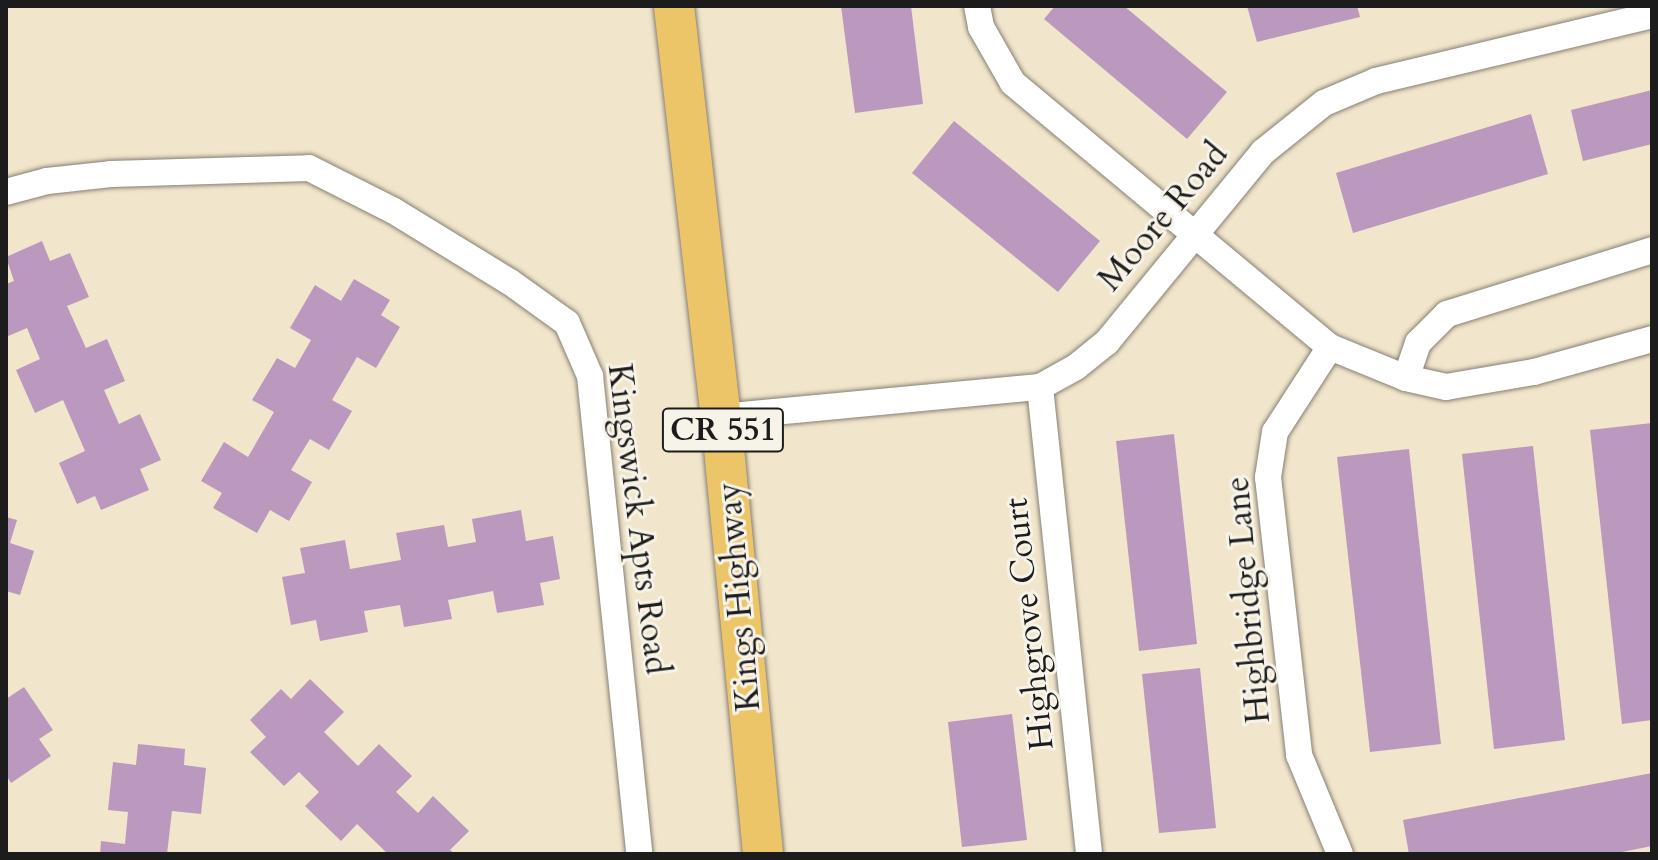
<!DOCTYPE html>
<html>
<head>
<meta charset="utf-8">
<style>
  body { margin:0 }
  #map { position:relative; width:1658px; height:860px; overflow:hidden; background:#f1e5cb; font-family:Cardo,serif }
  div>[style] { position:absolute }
  .building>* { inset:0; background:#bb98bd }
  .roads { filter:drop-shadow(0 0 2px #868074) drop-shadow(0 0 2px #868074) }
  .minor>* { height:26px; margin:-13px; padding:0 13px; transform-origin:13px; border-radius:13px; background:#fff }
  .primary>* { height:40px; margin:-20px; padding:0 20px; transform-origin:20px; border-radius:20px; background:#edc569 }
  span { translate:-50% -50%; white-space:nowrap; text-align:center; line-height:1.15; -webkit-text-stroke:6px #f7f3e8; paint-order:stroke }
  .shield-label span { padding:2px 6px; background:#f7f3e8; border:2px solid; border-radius:6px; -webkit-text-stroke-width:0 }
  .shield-label { font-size:32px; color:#1c1c1c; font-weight:700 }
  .street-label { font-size:34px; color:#1c1c1c }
  .frame { position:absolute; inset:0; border:8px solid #1c1c1c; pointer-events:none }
</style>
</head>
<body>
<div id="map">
  <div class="building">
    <i style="clip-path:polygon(841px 6px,911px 6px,923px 104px,855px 113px)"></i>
    <i style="clip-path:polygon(1055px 6px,1124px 6px,1227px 92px,1187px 139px,1044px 19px)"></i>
    <i style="clip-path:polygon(1247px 6px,1357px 6px,1360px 17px,1257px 42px)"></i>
    <i style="clip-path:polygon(1652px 90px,1652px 144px,1583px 161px,1571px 110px)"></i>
    <i style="clip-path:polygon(1531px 114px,1548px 174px,1353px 233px,1336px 173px)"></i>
    <i style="clip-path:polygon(954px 121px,1100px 241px,1058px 292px,912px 173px)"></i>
    <i style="clip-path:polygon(42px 241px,50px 261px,70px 253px,89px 297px,67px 306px,86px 348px,107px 339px,125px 381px,104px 390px,119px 424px,140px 414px,161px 460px,140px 469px,149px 490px,101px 510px,95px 496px,77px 504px,59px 463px,85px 451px,63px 400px,35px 413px,16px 370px,40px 359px,27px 328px,6px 337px,6px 284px,14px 281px,6px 257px)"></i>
    <i style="clip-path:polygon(354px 279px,390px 300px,381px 315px,400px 327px,376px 368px,357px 357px,332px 400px,352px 411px,329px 450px,310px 439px,291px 470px,312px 482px,289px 521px,270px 510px,257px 533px,213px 508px,222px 493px,201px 481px,224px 442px,248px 457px,274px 412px,252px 400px,277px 358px,295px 368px,311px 340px,290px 328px,315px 285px,341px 301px)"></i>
    <i style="clip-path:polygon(1652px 423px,1652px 720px,1622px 724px,1590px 430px)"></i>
    <i style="clip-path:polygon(1174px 434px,1197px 644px,1139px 651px,1116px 441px)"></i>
    <i style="clip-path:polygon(1533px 446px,1565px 740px,1494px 749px,1462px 454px)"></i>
    <i style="clip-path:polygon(1409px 449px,1441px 744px,1370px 752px,1337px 457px)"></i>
    <i style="clip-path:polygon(521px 510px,526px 541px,553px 536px,560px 579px,540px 583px,544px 605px,497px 613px,493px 591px,448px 600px,452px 619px,404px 627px,400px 605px,364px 611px,368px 632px,320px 641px,316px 620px,291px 625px,282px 577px,305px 573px,300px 548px,345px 540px,350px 569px,401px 560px,396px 533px,444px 525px,448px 547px,476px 542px,472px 519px)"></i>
    <i style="clip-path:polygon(6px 517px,17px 520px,10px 543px,34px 551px,20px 595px,6px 591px)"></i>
    <i style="clip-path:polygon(1200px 668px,1216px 828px,1159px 833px,1142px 674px)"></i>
    <i style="clip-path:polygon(310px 679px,344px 712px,324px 732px,358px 766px,379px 744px,412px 776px,396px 792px,418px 813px,433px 796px,469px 831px,450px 850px,455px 854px,388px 854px,357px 824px,341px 841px,305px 806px,319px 792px,299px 772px,284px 786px,250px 752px,266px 737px,250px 720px,281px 689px,291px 699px)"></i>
    <i style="clip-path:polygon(24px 687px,53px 730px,39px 739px,51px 756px,11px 783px,6px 775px,6px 699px)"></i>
    <i style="clip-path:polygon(1012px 714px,1027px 840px,962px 847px,948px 722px)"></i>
    <i style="clip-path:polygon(138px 744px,185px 749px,184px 765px,206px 768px,201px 814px,172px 811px,167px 854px,100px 854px,101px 841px,125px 844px,128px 812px,108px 810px,113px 762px,136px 765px)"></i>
    <i style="clip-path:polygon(1652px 773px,1652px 846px,1612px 854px,1409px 854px,1403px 820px)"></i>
  </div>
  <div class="roads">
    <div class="minor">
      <i style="left:977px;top:6px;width:21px;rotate:79deg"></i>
      <i style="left:981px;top:27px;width:64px;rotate:60.3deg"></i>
      <i style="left:1013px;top:83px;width:413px;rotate:39.8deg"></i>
      <i style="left:1330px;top:347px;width:82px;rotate:22.2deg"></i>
      <i style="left:1406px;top:378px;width:41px;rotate:12.7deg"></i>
      <i style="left:1446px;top:387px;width:89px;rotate:-9.7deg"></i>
      <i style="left:1534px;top:372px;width:123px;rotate:-15.6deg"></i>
      <i style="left:6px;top:192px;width:42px;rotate:-15deg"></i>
      <i style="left:47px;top:181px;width:64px;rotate:-6.2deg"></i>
      <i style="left:111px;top:174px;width:198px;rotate:-1.7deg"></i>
      <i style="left:309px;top:168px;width:95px;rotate:26.8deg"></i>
      <i style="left:394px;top:211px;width:136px;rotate:31.5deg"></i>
      <i style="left:510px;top:282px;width:70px;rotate:35.7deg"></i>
      <i style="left:567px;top:323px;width:58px;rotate:66.5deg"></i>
      <i style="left:590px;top:376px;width:481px;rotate:84.1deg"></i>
      <i style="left:1330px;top:347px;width:101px;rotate:122.9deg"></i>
      <i style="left:1275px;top:432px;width:46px;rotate:98.8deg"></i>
      <i style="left:1268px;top:477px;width:280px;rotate:83.6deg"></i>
      <i style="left:1299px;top:755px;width:107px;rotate:67.5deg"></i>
      <i style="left:1406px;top:378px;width:37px;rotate:-71deg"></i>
      <i style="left:1418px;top:343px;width:41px;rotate:-45deg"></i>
      <i style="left:1447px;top:314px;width:215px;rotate:-17.3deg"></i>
      <i style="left:1040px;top:387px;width:470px;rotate:84deg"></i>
      <i style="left:721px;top:417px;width:320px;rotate:-5.4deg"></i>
      <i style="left:1040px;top:387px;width:41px;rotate:-29.1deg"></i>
      <i style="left:1076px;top:367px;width:40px;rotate:-39deg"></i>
      <i style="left:1107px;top:342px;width:246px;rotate:-50.6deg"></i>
      <i style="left:1263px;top:152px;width:78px;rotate:-38.8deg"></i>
      <i style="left:1324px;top:103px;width:56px;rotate:-22.9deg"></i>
      <i style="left:1376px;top:81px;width:284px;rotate:-13.4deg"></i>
    </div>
    <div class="primary">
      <i style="left:674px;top:6px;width:414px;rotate:83.5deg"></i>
      <i style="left:721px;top:417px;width:439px;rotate:84.5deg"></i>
    </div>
  </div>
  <div class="shield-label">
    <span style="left:723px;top:430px">CR 551</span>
  </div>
  <div class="street-label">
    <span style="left:1163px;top:217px;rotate:-50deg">Moore Road</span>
    <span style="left:638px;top:519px;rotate:83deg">Kingswick Apts Road</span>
    <span style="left:739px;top:597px;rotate:-95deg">Kings Highway</span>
    <span style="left:1248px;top:600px;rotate:-95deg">Highbridge Lane</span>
    <span style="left:1029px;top:624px;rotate:-96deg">Highgrove Court</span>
  </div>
  <div class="frame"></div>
</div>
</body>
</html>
